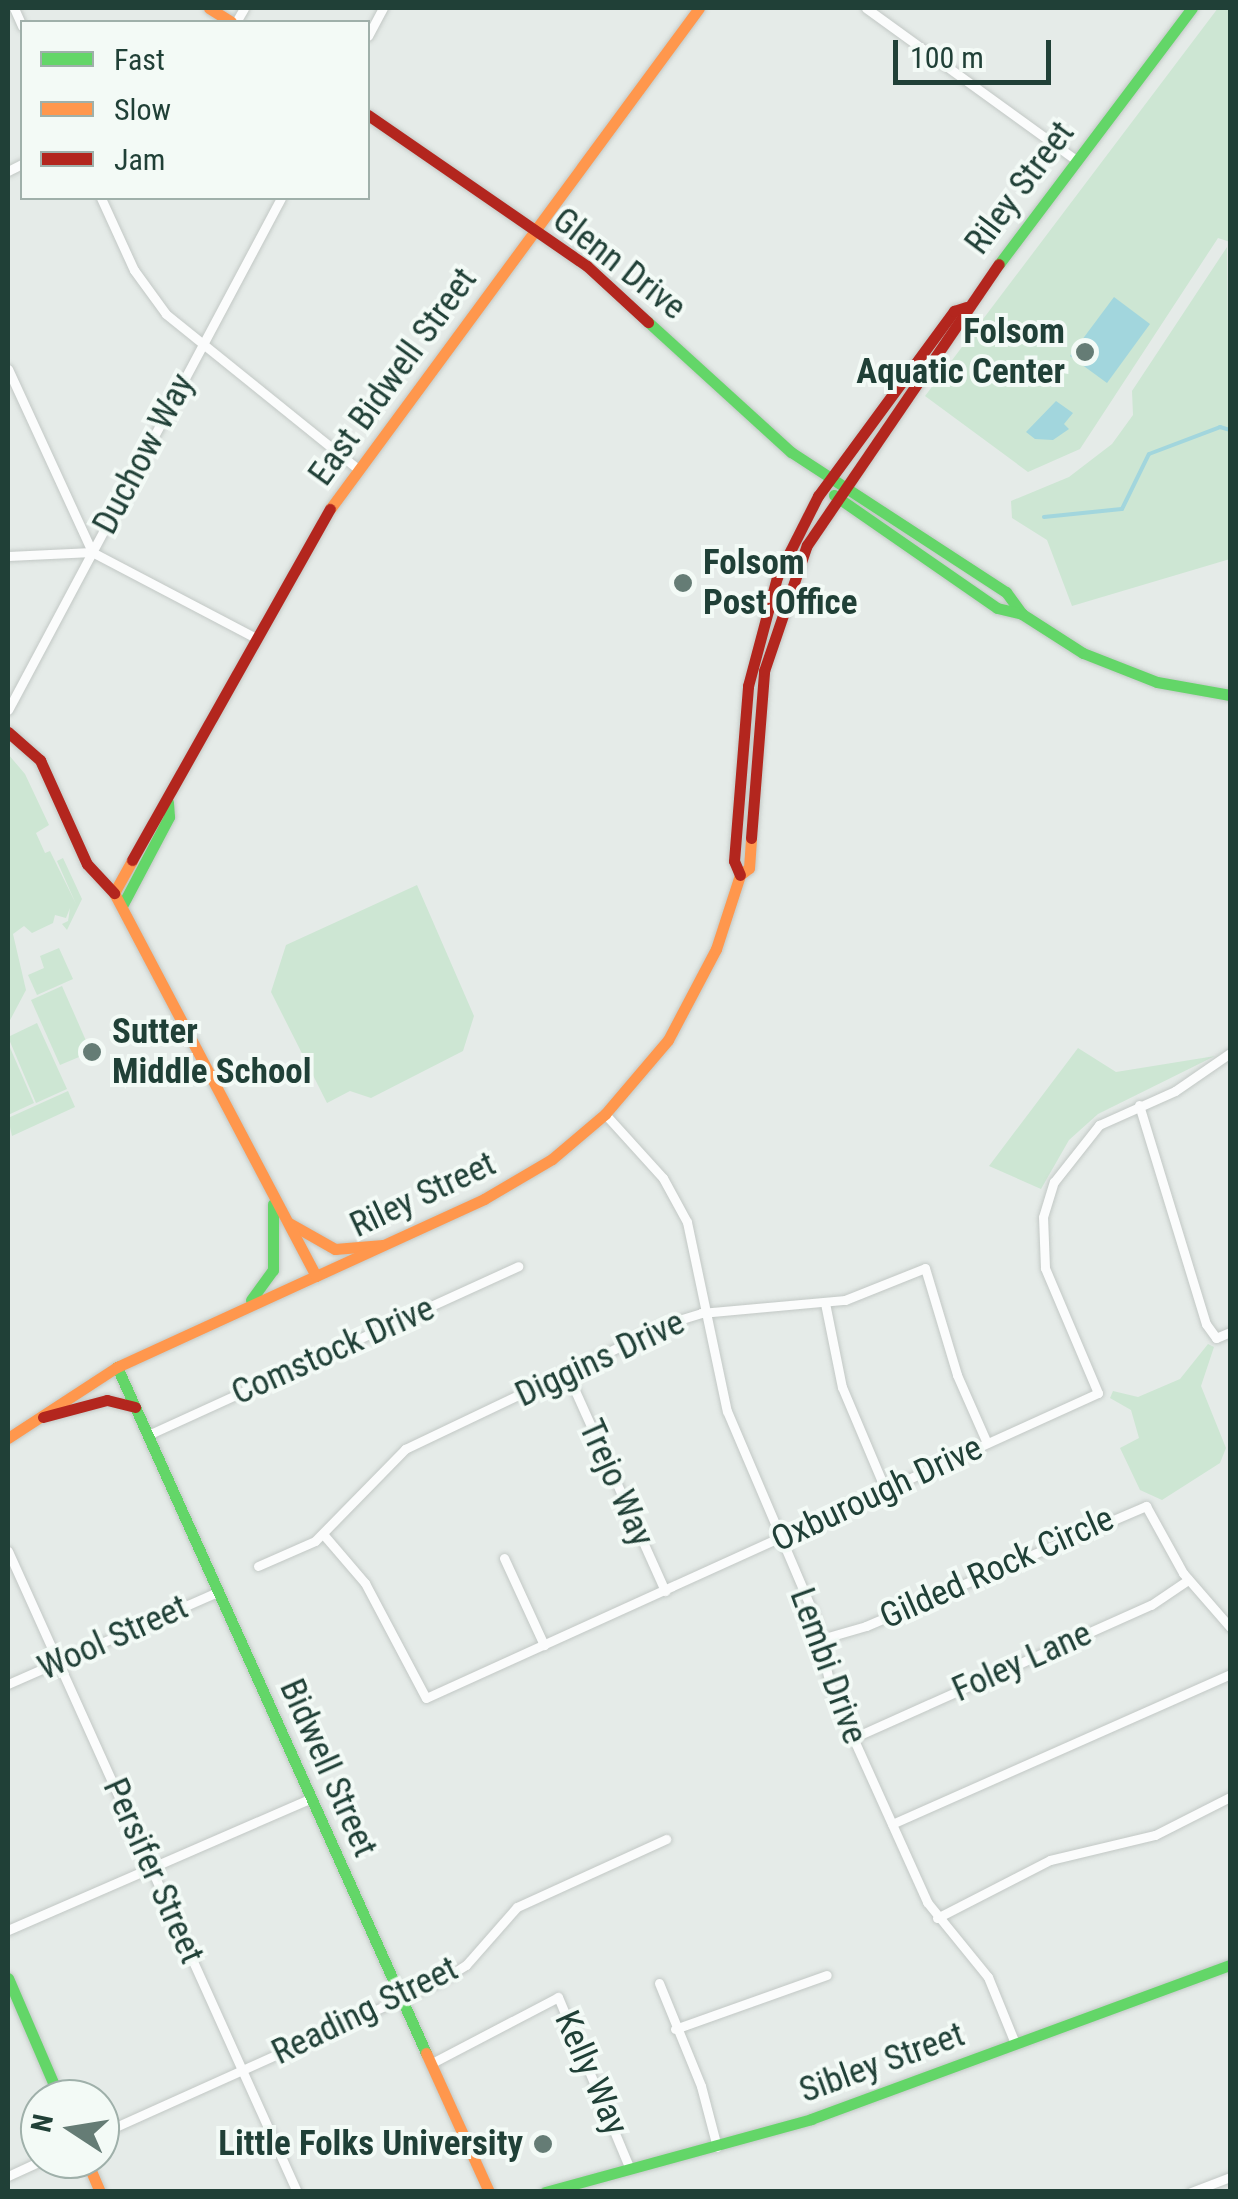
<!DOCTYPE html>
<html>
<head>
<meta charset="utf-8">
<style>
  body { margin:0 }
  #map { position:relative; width:1238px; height:2199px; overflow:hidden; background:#e5ebe8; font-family:"Roboto Condensed",sans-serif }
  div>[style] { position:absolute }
  .green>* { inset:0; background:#cde6d3 }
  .water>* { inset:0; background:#a2d6dd }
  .stream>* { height:4px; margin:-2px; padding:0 2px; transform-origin:2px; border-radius:2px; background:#a2d6dd }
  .roads { filter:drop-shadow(0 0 2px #c2c8c5) drop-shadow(0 0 2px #c2c8c5) }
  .street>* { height:9px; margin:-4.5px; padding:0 4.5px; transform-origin:4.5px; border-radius:4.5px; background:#fbfcfc }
  .fast>* { height:11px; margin:-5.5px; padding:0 5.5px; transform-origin:5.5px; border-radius:5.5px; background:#63d668 }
  .slow>* { height:11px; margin:-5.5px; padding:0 5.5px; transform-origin:5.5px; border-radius:5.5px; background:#ff974d }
  .jam>* { height:11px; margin:-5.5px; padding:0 5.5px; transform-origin:5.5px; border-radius:5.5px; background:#b3261e }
  .dots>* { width:28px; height:28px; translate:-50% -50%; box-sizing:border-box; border:5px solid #f3faf6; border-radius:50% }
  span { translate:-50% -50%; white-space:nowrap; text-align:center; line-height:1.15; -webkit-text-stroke:8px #f3faf6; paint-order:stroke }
  .street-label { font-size:35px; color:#204037 }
  .poi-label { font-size:35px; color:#204037; font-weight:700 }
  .right { translate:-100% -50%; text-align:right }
  .left { translate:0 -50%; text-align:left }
  .frame { position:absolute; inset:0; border:10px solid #204037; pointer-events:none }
  .legend { position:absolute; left:20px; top:20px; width:350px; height:180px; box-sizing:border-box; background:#f3faf6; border:2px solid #9fb0aa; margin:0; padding:12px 18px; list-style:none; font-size:30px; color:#204037 }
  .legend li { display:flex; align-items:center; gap:20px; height:50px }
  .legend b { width:50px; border:2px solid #9fb0aa }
  .north { position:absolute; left:20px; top:2079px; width:100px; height:100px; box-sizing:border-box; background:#f3faf6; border:2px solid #9fb0aa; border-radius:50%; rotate:282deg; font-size:28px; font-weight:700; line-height:40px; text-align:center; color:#204037 }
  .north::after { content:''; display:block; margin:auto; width:35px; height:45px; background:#657c75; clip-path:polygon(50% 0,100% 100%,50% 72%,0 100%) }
  .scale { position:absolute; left:893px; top:40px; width:158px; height:45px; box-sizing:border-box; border:5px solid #204037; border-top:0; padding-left:12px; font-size:30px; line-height:35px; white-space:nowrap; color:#204037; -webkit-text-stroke:8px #f3faf6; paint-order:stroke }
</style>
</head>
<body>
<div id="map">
  <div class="green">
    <i style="clip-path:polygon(1218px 8px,1230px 8px,1230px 242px,1218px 238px,1080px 449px,1028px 472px,925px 396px)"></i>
    <i style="clip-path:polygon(1227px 247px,1230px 559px,1072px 606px,1047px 540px,1012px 518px,1011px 501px,1069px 477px,1112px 444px,1133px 415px,1132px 391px)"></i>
    <i style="clip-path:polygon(8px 754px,25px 774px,49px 825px,36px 833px,45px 853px,50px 851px,76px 904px,57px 861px,63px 858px,82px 899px,67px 930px,62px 924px,68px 921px,70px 908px,66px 918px,55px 915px,53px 923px,32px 933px,24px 926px,13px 934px,26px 990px,8px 1024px)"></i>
    <i style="clip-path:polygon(417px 885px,474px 1016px,463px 1051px,371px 1098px,350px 1091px,327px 1103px,271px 992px,286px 945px)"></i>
    <i style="clip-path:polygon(59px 948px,73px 979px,37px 995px,28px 975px,44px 968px,40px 956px)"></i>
    <i style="clip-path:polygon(62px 986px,91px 1052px,60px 1065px,31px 1000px)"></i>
    <i style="clip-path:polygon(37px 1023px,67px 1089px,36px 1103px,8px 1037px)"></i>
    <i style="clip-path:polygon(8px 1043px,34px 1103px,8px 1115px)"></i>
    <i style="clip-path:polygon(1078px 1048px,1116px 1072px,1215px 1056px,1098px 1114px,1069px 1140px,1041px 1189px,989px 1166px)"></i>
    <i style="clip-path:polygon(68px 1091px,75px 1107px,12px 1136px,8px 1118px)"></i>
    <i style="clip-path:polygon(1208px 1344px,1214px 1347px,1201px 1386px,1226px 1448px,1220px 1463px,1162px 1500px,1140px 1490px,1120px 1448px,1139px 1438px,1131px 1410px,1110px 1398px,1113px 1391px,1138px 1397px,1180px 1379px)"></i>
  </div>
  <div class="water">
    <i style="clip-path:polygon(1114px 297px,1150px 324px,1107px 383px,1070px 356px)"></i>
    <i style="clip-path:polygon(1056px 401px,1073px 413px,1064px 424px,1069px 429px,1053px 440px,1035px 439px,1026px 432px)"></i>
  </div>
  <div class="stream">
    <i style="left:1044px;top:517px;width:78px;rotate:-5.9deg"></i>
    <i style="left:1122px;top:509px;width:61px;rotate:-63.9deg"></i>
    <i style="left:1149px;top:454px;width:76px;rotate:-20.8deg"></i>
    <i style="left:1220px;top:427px;width:10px;rotate:17deg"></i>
  </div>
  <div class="roads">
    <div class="street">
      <i style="left:14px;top:8px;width:20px;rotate:66deg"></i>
      <i style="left:866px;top:8px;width:259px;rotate:35.9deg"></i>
      <i style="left:236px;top:22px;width:16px;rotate:-60deg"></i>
      <i style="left:368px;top:36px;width:32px;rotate:-62deg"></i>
      <i style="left:8px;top:171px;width:16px;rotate:-27deg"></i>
      <i style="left:101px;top:198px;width:79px;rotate:65.4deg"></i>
      <i style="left:134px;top:270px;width:54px;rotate:54deg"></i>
      <i style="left:166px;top:314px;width:247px;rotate:38.9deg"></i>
      <i style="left:8px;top:369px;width:201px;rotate:65.3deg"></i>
      <i style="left:8px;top:556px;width:84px;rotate:-2.7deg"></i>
      <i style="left:92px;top:552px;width:185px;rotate:27.7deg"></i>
      <i style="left:8px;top:710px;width:580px;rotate:-61.93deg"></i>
      <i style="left:1139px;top:1105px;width:229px;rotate:73deg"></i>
      <i style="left:1206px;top:1324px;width:17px;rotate:54deg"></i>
      <i style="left:1216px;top:1338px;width:15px;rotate:-23deg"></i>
      <i style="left:605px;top:1114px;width:86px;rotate:47.8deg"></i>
      <i style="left:663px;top:1178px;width:50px;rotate:61.4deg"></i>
      <i style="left:687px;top:1222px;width:193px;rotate:78.1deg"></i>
      <i style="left:727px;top:1411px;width:222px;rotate:66.9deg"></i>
      <i style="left:814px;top:1615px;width:76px;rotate:77.1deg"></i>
      <i style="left:831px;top:1689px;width:234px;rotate:65.7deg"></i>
      <i style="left:927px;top:1902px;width:97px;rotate:50.9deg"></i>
      <i style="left:988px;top:1977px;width:71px;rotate:67.8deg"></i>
      <i style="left:825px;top:1303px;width:86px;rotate:78.6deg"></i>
      <i style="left:842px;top:1387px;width:111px;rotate:67.1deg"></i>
      <i style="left:568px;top:1375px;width:237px;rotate:65.8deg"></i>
      <i style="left:148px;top:1435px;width:407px;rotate:-24.5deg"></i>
      <i style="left:323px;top:1534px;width:65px;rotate:49.4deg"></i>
      <i style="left:365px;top:1583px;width:130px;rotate:62.1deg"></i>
      <i style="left:426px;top:1698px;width:738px;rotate:-24.41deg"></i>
      <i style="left:1098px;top:1393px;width:136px;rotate:-113deg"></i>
      <i style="left:1045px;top:1268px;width:51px;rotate:-92.2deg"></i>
      <i style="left:1043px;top:1217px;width:37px;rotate:-73deg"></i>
      <i style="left:1054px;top:1182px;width:73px;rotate:-51.7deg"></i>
      <i style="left:1099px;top:1125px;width:83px;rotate:-24.1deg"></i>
      <i style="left:1175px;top:1091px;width:67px;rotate:-34.6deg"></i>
      <i style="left:8px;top:1551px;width:703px;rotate:65.73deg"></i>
      <i style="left:504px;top:1558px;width:96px;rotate:65.3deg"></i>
      <i style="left:258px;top:1566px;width:62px;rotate:-23.7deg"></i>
      <i style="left:315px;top:1541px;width:129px;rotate:-45.6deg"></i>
      <i style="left:405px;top:1449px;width:293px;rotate:-25.5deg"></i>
      <i style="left:669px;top:1323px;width:34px;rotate:-17deg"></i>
      <i style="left:701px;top:1313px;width:145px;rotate:-5.2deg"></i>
      <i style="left:845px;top:1300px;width:86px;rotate:-21.8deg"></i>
      <i style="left:925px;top:1268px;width:112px;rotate:73.3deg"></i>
      <i style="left:957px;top:1375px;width:74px;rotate:66.2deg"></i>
      <i style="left:821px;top:1639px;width:47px;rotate:-16.1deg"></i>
      <i style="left:866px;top:1626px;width:305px;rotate:-23.2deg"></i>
      <i style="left:1146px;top:1506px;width:77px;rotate:61.1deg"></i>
      <i style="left:1183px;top:1573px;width:72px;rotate:49deg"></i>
      <i style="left:8px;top:1684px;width:229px;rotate:-23.7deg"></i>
      <i style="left:853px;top:1738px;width:326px;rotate:-24.1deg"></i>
      <i style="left:1151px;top:1605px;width:45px;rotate:-34deg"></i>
      <i style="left:892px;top:1824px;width:370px;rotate:-23.9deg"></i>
      <i style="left:937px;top:1918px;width:127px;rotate:-27.2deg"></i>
      <i style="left:1050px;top:1860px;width:108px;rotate:-13.4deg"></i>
      <i style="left:1155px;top:1835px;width:84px;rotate:-26.9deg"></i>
      <i style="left:8px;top:1930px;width:331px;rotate:-23.5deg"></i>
      <i style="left:659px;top:1983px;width:111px;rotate:67.8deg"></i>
      <i style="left:701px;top:2086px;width:63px;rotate:75.3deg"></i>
      <i style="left:675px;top:2029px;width:161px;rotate:-19.6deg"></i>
      <i style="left:432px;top:2063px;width:142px;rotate:-27.6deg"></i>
      <i style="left:558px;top:1997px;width:186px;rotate:67.3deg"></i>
      <i style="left:100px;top:2134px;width:374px;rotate:-24.2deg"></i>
      <i style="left:441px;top:1981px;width:30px;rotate:-33deg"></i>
      <i style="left:466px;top:1965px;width:77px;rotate:-48.7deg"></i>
      <i style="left:517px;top:1907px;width:164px;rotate:-24.5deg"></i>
      <i style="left:8px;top:2176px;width:41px;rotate:-24.7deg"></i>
      <i style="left:1191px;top:2192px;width:42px;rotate:-21deg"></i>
    </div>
    <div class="fast">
      <i style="left:999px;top:264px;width:321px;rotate:-53deg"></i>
      <i style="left:648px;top:322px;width:193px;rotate:42.3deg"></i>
      <i style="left:791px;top:452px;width:257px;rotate:33.1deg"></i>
      <i style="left:1006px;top:592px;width:27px;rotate:54deg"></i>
      <i style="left:834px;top:495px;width:198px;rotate:34.7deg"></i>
      <i style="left:997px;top:608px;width:26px;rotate:13deg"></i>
      <i style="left:1022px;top:614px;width:72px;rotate:32.6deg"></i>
      <i style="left:1083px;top:653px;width:79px;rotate:21.4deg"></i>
      <i style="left:1157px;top:682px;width:74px;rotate:10.1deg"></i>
      <i style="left:122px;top:906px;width:101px;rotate:-62.2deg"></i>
      <i style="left:169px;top:817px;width:15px;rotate:-94deg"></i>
      <i style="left:251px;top:1300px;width:37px;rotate:-54deg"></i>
      <i style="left:273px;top:1270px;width:66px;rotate:-90deg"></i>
      <i style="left:117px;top:1367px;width:752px;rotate:65.75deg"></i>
      <i style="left:8px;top:1978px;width:132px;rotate:66.7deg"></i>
      <i style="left:545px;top:2192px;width:276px;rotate:-15.3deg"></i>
      <i style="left:811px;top:2119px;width:446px;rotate:-20.2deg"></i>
    </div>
    <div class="slow">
      <i style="left:209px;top:8px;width:26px;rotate:32deg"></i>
      <i style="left:330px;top:509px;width:622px;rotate:-53.63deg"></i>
      <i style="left:289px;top:1223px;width:53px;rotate:29.5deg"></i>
      <i style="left:335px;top:1249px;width:48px;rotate:-4.8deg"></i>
      <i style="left:316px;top:1276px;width:185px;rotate:-24.6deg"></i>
      <i style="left:484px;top:1199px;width:79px;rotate:-30.5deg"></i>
      <i style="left:552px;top:1159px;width:70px;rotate:-40.3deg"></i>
      <i style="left:605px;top:1114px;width:97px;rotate:-49.6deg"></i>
      <i style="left:668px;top:1040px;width:103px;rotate:-62.2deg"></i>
      <i style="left:716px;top:949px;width:78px;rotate:-72deg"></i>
      <i style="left:740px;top:875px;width:11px;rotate:-38deg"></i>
      <i style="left:749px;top:868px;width:30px;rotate:-86deg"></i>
      <i style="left:8px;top:1438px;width:130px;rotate:-33.1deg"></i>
      <i style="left:117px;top:1367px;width:219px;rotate:-24.6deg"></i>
      <i style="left:316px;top:1276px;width:433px;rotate:-117.8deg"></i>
      <i style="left:114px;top:893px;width:38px;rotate:-61deg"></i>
      <i style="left:426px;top:2053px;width:153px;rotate:65.6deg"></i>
      <i style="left:86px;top:2159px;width:36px;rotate:67deg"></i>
    </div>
    <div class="jam">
      <i style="left:368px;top:115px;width:266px;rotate:34.6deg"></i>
      <i style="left:587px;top:266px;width:83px;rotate:42.6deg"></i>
      <i style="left:8px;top:732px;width:43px;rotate:41.2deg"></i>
      <i style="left:40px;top:760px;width:114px;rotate:65.7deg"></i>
      <i style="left:87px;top:864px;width:40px;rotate:47deg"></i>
      <i style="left:751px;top:838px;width:168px;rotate:-85.5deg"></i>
      <i style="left:764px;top:671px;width:133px;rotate:-71.2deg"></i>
      <i style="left:807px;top:545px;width:340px;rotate:-55.7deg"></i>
      <i style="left:132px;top:860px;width:403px;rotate:-60.6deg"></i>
      <i style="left:740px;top:875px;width:15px;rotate:-113deg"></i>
      <i style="left:734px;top:861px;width:176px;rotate:-85.4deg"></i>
      <i style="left:748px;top:686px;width:113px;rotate:-75.1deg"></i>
      <i style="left:777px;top:577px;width:91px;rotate:-63.2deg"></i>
      <i style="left:818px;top:496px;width:230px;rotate:-53.7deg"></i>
      <i style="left:954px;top:311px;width:13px;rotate:-18deg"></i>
      <i style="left:43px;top:1417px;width:66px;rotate:-14.9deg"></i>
      <i style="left:107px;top:1400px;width:29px;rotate:14deg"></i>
    </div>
  </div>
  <div class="dots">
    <i style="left:1085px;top:352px;background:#657c75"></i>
    <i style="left:683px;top:583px;background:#657c75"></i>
    <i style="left:92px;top:1052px;background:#657c75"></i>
    <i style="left:543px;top:2144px;background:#657c75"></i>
  </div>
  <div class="street-label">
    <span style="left:1020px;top:188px;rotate:-53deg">Riley Street</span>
    <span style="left:619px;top:264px;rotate:38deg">Glenn Drive</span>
    <span style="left:393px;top:377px;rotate:-54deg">East Bidwell Street</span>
    <span style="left:144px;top:454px;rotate:-62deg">Duchow Way</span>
    <span style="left:423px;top:1195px;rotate:-25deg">Riley Street</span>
    <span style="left:333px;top:1351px;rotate:-24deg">Comstock Drive</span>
    <span style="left:600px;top:1359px;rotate:-25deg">Diggins Drive</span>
    <span style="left:616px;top:1483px;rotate:66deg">Trejo Way</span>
    <span style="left:877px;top:1494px;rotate:-25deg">Oxburough Drive</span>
    <span style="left:997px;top:1568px;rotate:-24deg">Gilded Rock Circle</span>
    <span style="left:113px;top:1638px;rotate:-24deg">Wool Street</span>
    <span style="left:1022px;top:1662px;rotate:-24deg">Foley Lane</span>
    <span style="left:828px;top:1666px;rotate:70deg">Lembi Drive</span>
    <span style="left:328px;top:1768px;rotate:66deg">Bidwell Street</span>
    <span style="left:153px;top:1871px;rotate:66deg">Persifer Street</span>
    <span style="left:365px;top:2011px;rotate:-26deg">Reading Street</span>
    <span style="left:882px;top:2063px;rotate:-20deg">Sibley Street</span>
    <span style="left:591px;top:2073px;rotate:66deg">Kelly Way</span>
  </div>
  <div class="poi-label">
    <span class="right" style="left:1065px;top:352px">Folsom<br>Aquatic Center</span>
    <span class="left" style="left:703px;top:583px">Folsom<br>Post Office</span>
    <span class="left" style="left:112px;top:1052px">Sutter<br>Middle School</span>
    <span class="right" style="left:523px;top:2144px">Little Folks University</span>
  </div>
  <div class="frame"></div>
  <ul class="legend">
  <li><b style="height:12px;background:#63d668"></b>Fast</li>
  <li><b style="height:12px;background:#ff974d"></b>Slow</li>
  <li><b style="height:12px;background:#b3261e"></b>Jam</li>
  </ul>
  <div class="north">N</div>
  <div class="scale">100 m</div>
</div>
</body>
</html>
